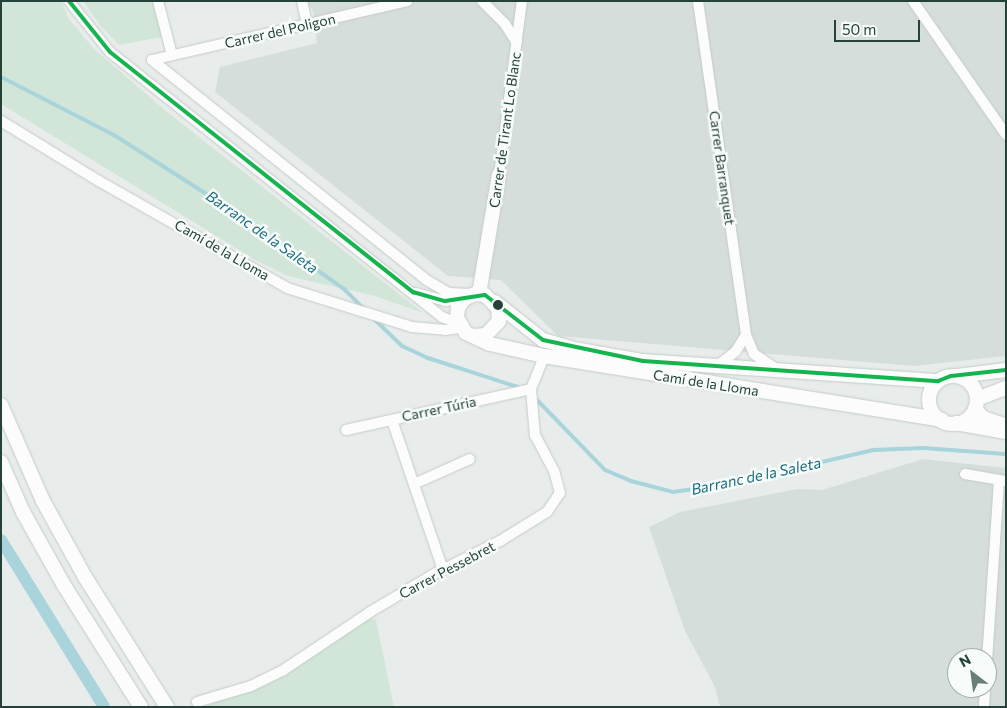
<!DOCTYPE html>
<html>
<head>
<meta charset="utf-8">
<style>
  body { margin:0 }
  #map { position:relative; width:1007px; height:708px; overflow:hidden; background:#e8edeb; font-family:Commissioner,sans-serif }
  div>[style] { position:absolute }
  .built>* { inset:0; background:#d6dedb }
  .green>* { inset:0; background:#d1e6d8 }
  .stream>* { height:4px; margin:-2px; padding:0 2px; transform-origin:2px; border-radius:2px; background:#a9d4db }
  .canal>* { height:12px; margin:-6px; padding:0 6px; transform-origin:6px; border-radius:6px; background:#a9d4db }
  .roads { filter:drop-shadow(0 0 1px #c5cac8) drop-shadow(0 0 1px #c5cac8) }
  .street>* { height:10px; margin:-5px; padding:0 5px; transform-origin:5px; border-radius:5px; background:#fcfcfc }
  .secondary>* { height:14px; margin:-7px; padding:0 7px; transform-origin:7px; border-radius:7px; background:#fcfcfc }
  .secondary>.ring { margin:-7px; padding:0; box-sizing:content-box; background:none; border:14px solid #fcfcfc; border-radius:50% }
  .bus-1>* { height:4px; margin:-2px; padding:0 2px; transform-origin:2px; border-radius:2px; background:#14b44f }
  .dots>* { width:14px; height:14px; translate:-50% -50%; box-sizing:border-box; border:2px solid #f7fbf9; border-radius:50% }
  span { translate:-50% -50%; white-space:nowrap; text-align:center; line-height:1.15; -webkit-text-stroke:5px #f7fbf9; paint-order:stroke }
  .street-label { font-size:14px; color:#24423a }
  .water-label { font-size:15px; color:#1c6f80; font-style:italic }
  .frame { position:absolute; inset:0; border:2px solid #24423a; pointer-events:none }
  .north { position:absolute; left:947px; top:648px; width:50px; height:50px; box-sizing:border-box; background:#f7fbf9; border:1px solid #a3b1ad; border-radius:50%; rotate:330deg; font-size:14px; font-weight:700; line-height:20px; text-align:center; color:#24423a }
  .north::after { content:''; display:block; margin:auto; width:18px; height:22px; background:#697e78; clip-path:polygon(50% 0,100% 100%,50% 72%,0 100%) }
  .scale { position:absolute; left:834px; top:20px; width:86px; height:22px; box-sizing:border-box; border:2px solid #24423a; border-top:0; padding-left:6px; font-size:15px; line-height:18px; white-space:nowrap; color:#24423a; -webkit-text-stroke:4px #f7fbf9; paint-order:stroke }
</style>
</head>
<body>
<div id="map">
  <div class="built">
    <i style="clip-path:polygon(306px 1px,1006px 1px,1006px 356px,914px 366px,558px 336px,501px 280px,448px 276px,215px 92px,220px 67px,317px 43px,313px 11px)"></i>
    <i style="clip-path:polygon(evenodd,923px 459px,1006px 468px,1006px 707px,720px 707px,715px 687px,685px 631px,649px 527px,680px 512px,797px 489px,822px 490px,923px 459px,957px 658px,987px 658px,987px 688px,957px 688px,957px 658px)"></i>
  </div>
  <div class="green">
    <i style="clip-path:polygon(1px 1px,61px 1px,69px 19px,94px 49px,166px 111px,423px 313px,375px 296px,288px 276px,257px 261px,1px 104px)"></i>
    <i style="clip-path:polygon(83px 1px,156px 1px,165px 33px,161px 37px,119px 45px,100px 25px)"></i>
    <i style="clip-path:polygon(366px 618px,376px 620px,394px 707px,204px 707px,286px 674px)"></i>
  </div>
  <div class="stream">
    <i style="left:1px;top:77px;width:127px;rotate:27.2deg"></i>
    <i style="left:114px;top:135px;width:147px;rotate:32.5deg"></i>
    <i style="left:238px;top:214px;width:130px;rotate:35.3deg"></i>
    <i style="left:344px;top:289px;width:27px;rotate:45deg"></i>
    <i style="left:373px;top:318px;width:40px;rotate:44deg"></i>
    <i style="left:402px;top:346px;width:29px;rotate:25deg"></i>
    <i style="left:428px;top:358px;width:95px;rotate:17.9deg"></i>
    <i style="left:538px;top:401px;width:96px;rotate:45.8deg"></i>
    <i style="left:605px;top:470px;width:28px;rotate:23deg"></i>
    <i style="left:631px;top:481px;width:43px;rotate:14.7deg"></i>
    <i style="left:673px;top:492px;width:56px;rotate:-8.3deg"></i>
    <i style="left:728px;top:484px;width:149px;rotate:-13.2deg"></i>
    <i style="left:873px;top:450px;width:50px;rotate:-2.3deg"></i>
    <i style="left:923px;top:448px;width:83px;rotate:4.1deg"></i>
  </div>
  <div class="canal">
    <i style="left:1px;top:540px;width:196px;rotate:58.3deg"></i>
  </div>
  <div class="roads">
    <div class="street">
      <i style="left:69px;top:1px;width:65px;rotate:51.2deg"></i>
      <i style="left:110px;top:52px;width:425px;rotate:38.6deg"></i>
      <i style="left:442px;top:317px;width:17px;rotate:21deg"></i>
      <i style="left:158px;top:1px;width:56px;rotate:75.5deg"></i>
      <i style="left:302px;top:1px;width:25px;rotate:78deg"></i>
      <i style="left:482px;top:1px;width:33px;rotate:45deg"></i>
      <i style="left:505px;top:24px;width:22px;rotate:58deg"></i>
      <i style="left:698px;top:1px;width:337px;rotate:81.8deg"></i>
      <i style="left:746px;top:335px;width:21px;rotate:67deg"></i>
      <i style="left:754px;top:354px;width:29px;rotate:34deg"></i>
      <i style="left:913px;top:1px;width:163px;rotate:55.2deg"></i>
      <i style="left:152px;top:60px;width:350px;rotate:38.7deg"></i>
      <i style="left:425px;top:279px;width:27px;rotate:31deg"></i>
      <i style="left:448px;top:293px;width:25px;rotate:2deg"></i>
      <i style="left:152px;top:60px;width:262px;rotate:-13deg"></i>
      <i style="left:1px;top:121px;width:115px;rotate:31.5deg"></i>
      <i style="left:99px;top:181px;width:216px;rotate:29.6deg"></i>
      <i style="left:287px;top:288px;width:131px;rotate:17.3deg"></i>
      <i style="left:412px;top:327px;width:33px;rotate:5deg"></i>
      <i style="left:445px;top:330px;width:15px;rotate:-8deg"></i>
      <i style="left:499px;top:175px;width:176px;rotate:-82.5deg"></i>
      <i style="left:416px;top:293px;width:30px;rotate:15deg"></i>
      <i style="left:445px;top:301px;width:19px;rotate:-6deg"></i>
      <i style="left:717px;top:366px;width:24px;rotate:-38deg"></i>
      <i style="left:736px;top:351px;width:19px;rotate:-58deg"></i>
      <i style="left:392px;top:420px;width:158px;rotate:71.2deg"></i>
      <i style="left:346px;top:430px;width:189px;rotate:-12.5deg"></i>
      <i style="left:965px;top:474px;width:42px;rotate:9.7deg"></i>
      <i style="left:414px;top:484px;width:61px;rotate:-24.1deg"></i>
      <i style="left:987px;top:661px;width:181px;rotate:-86.2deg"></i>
      <i style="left:197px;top:702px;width:56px;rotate:-16.5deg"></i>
      <i style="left:251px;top:686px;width:34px;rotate:-26deg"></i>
      <i style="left:282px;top:671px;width:106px;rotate:-33.8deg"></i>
      <i style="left:370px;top:612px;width:77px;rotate:-30.6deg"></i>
      <i style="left:436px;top:573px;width:72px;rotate:-26.6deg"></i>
      <i style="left:500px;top:541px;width:55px;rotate:-31.7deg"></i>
      <i style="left:547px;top:512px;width:23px;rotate:-56deg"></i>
      <i style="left:560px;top:493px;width:23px;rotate:-105deg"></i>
      <i style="left:554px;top:471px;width:40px;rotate:-118deg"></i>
      <i style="left:535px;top:436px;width:47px;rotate:-94.9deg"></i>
      <i style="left:531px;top:389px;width:35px;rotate:-68deg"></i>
      <i style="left:984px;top:707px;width:19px;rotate:-87deg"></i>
    </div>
    <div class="secondary">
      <i style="left:479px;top:294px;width:121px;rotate:-80.5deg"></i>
      <i style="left:495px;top:302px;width:61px;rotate:38.4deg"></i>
      <i style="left:543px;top:340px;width:32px;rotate:16deg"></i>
      <i style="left:574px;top:349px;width:70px;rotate:9.9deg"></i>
      <i style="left:643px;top:361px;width:296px;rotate:3.9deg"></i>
      <i style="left:473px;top:336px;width:13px;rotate:-4deg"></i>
      <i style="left:486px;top:335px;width:19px;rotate:-47deg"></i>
      <i style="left:499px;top:321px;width:13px;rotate:-94deg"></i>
      <i style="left:498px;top:308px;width:18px;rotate:-135deg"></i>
      <i style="left:485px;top:295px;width:10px;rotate:-174deg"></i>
      <i style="left:475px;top:294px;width:12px;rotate:156deg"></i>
      <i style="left:464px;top:299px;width:11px;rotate:124deg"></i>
      <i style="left:458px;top:308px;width:10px;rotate:96deg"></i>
      <i style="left:457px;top:318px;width:17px;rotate:59deg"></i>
      <i style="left:466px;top:333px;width:26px;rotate:25deg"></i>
      <i style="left:490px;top:344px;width:55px;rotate:12.5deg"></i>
      <i style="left:544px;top:356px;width:403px;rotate:9.1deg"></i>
      <i style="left:957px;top:376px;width:49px;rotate:-7deg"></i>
      <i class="ring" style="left:929px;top:376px;width:34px;height:34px"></i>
      <i style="left:977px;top:399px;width:31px;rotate:-21deg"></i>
      <i style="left:1px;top:405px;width:105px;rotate:66.4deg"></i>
      <i style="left:43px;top:501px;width:87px;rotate:61.1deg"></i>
      <i style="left:85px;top:577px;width:154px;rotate:57.8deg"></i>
      <i style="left:975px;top:409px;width:12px;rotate:48deg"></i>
      <i style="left:983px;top:418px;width:23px;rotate:18deg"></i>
      <i style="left:956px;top:423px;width:51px;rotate:10.2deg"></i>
      <i style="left:1px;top:462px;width:55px;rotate:66.3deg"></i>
      <i style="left:23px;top:512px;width:86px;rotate:60.8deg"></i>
      <i style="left:65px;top:587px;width:142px;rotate:57.7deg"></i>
    </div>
  </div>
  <div class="bus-1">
    <i style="left:69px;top:1px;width:65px;rotate:51.2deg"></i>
    <i style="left:110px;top:52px;width:387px;rotate:38.4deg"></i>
    <i style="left:413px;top:292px;width:33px;rotate:16deg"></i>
    <i style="left:445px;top:301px;width:40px;rotate:-8.5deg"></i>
    <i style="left:485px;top:295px;width:73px;rotate:37.8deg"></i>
    <i style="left:543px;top:340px;width:102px;rotate:11.9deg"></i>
    <i style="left:643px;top:361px;width:296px;rotate:3.9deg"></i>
    <i style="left:938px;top:381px;width:14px;rotate:-21deg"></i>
    <i style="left:951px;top:376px;width:55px;rotate:-6.2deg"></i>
  </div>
  <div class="dots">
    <i style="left:498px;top:305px;background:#24423a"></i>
  </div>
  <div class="street-label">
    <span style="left:280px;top:31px;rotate:-13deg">Carrer del Poligon</span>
    <span style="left:505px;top:130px;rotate:-82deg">Carrer de Tirant Lo Blanc</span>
    <span style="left:722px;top:168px;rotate:82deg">Carrer Barranquet</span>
    <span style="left:222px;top:250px;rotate:30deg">Camí de la Lloma</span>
    <span style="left:706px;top:383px;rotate:9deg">Camí de la Lloma</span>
    <span style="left:439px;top:409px;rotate:-12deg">Carrer Túria</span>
    <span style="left:447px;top:570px;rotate:-28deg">Carrer Pessebret</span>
  </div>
  <div class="water-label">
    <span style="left:262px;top:232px;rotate:35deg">Barranc de la Saleta</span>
    <span style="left:756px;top:476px;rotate:-12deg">Barranc de la Saleta</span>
  </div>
  <div class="frame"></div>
  <div class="north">N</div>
  <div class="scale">50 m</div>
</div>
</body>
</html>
